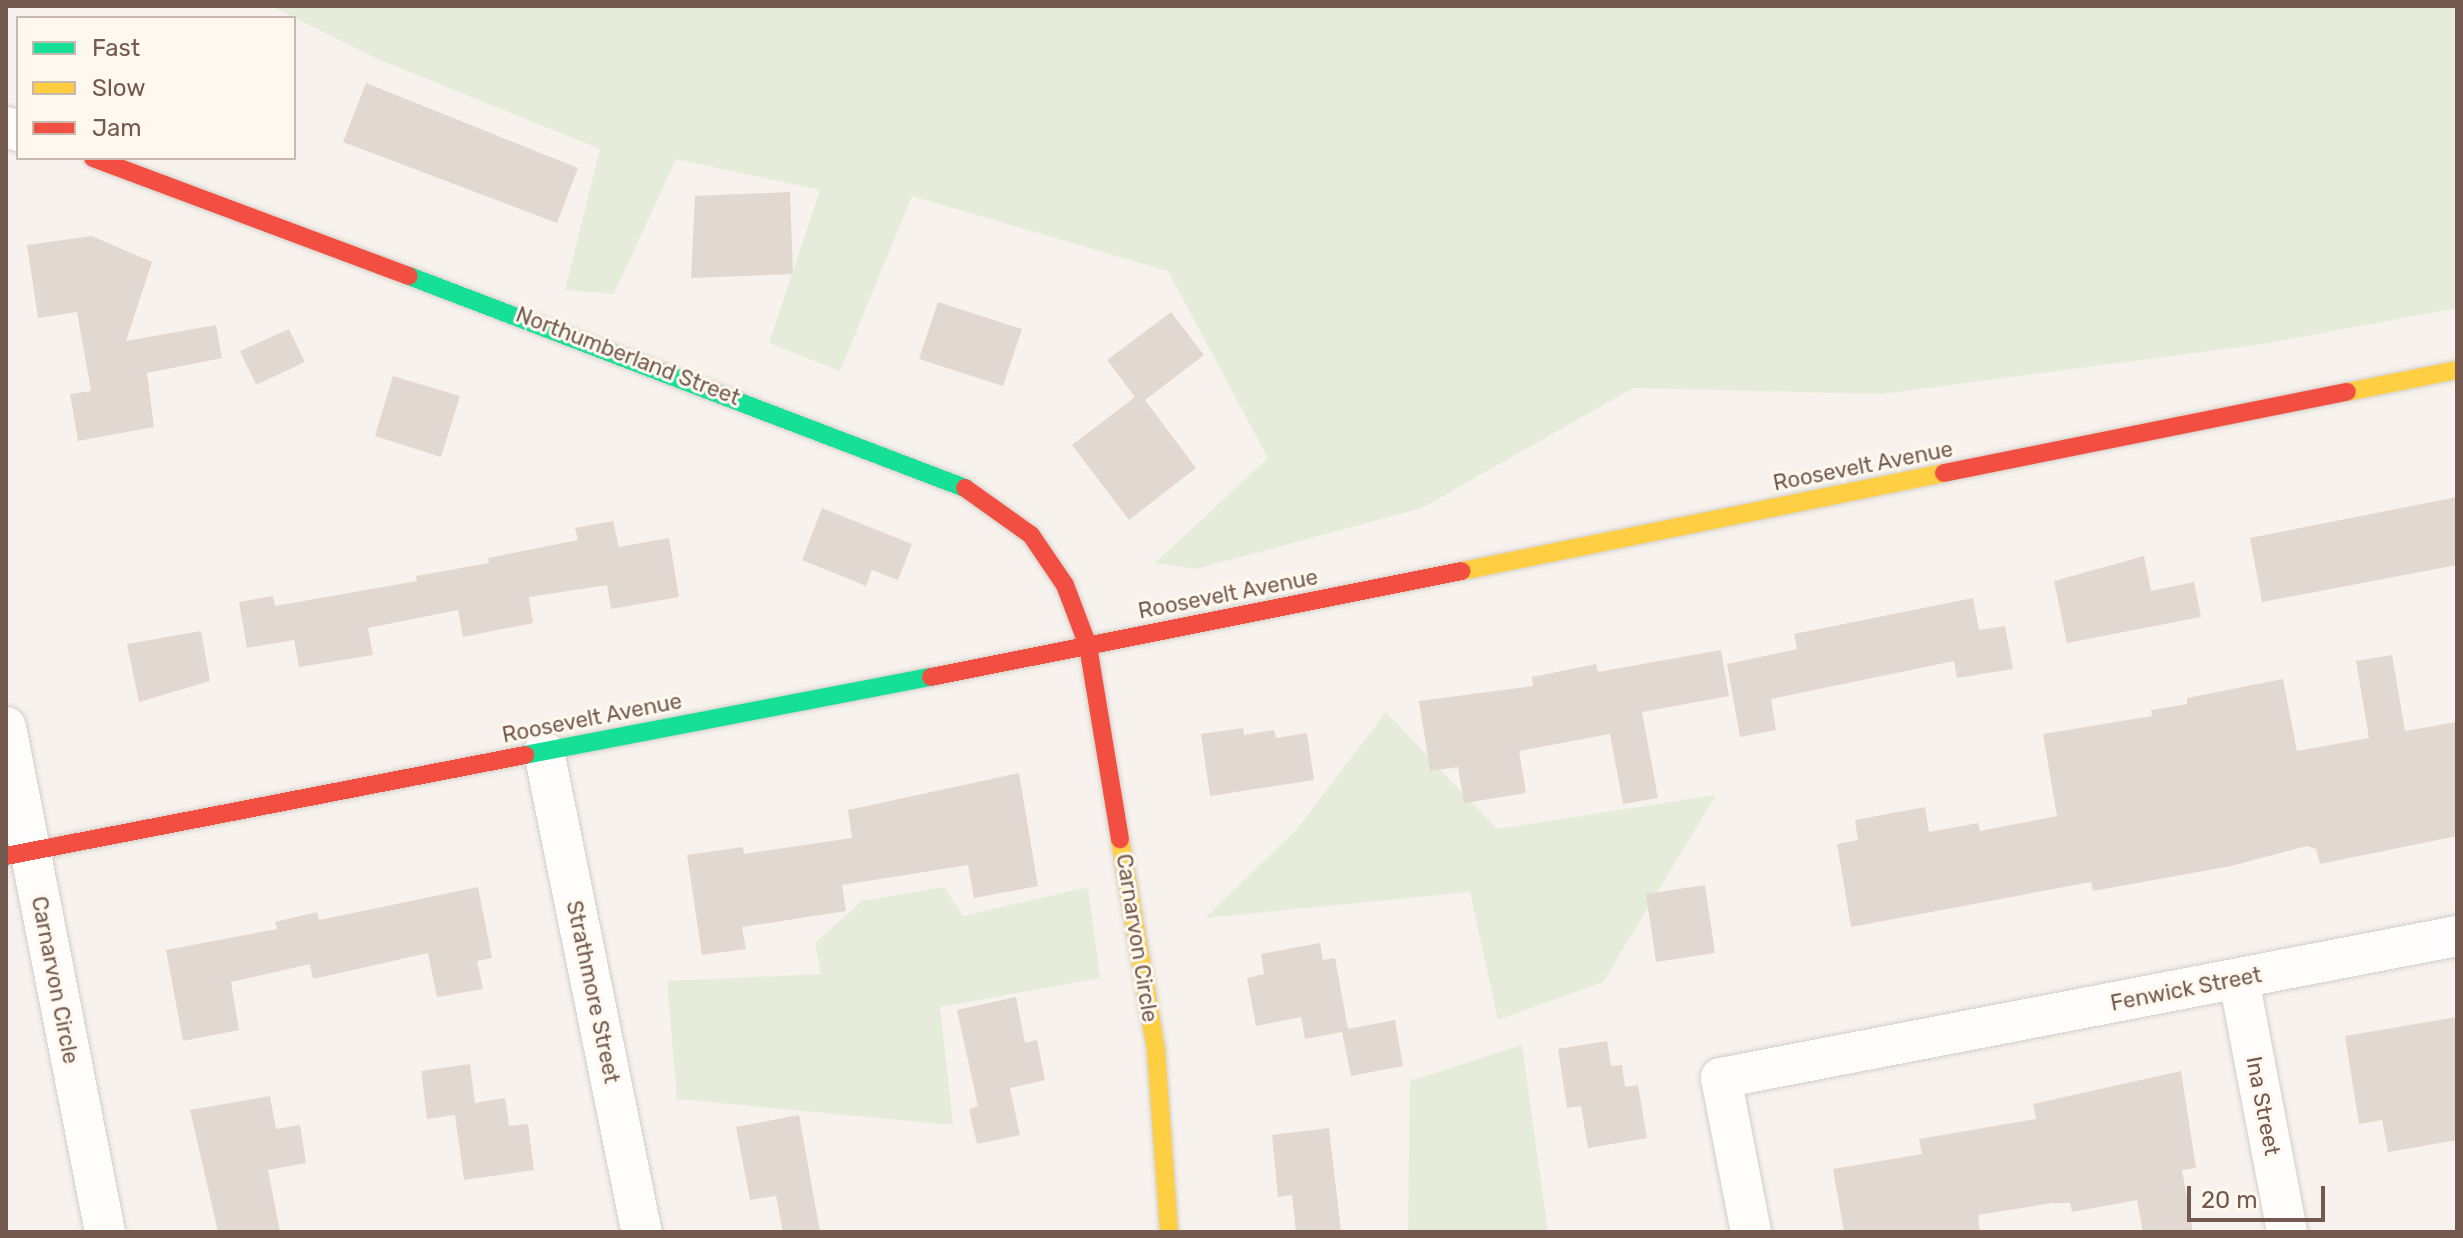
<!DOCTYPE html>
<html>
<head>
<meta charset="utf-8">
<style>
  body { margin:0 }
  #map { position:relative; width:2463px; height:1238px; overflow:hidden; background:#f7f2ed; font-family:Rubik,sans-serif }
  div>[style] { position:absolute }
  .green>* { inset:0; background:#e5ecd9 }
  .building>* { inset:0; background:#e1d8d2 }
  .roads { filter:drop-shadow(0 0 2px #d4cec8) drop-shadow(0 0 2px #d4cec8) }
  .street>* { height:40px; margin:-20px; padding:0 20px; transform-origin:20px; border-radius:20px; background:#fefdfc }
  .fast>* { height:18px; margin:-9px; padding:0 9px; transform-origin:9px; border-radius:9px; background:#16e098 }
  .slow>* { height:18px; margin:-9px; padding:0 9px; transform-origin:9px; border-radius:9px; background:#ffcf43 }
  .jam>* { height:18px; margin:-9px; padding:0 9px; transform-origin:9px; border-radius:9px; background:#f24e42 }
  span { translate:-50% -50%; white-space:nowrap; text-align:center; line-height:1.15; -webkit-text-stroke:6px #fef8ef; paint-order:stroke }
  .street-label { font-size:22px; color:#745a4e }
  .frame { position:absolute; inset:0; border:8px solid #745a4e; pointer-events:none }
  .legend { position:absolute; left:16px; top:16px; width:280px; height:144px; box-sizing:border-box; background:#fef8ef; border:2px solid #c7b9af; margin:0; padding:10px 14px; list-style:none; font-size:24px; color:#745a4e }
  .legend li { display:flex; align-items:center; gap:16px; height:40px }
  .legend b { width:40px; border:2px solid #c7b9af }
  .scale { position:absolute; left:2187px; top:1186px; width:138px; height:36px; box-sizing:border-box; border:4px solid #745a4e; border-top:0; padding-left:10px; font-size:24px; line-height:28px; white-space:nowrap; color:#745a4e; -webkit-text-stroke:6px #fef8ef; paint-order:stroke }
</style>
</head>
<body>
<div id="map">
  <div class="green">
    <i style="clip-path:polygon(271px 6px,2457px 6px,2457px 308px,2263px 344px,1882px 394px,1633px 388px,1422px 508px,1196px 569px,1155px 563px,1268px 458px,1168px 271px,912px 196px,840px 371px,769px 343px,820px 190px,676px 159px,614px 294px,565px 290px,600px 149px,380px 60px)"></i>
    <i style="clip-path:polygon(1386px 712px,1497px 829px,1716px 795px,1603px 982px,1498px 1020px,1470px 892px,1205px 918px,1297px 829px)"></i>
    <i style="clip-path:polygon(944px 887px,963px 916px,1088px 887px,1100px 978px,940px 1007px,953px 1125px,677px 1099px,667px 981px,821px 974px,815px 943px,862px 901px)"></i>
    <i style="clip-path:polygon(1522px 1045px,1548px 1232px,1408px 1232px,1410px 1081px)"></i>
  </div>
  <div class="building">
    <i style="clip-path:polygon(366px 83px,578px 168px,557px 223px,343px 142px)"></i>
    <i style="clip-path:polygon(790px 192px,793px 274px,691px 278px,695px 196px)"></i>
    <i style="clip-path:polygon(92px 236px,152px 262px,126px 341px,216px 325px,222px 358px,147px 373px,154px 427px,78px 441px,70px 394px,91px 391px,77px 312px,38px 318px,27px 245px)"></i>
    <i style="clip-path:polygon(938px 302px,1022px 329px,1003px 386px,919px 359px)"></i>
    <i style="clip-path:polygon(1171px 312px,1204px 355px,1145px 400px,1196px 468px,1129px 520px,1072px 445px,1135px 397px,1107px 360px)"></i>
    <i style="clip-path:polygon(289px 329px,305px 362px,256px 385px,240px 351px)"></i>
    <i style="clip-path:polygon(393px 376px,460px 396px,441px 457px,375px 436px)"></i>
    <i style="clip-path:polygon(2457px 497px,2457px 565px,2262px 602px,2250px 538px)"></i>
    <i style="clip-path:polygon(822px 508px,912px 544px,898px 580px,872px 570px,866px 586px,802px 560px)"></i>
    <i style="clip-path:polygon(613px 521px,619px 547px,669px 538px,679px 597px,611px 609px,607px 585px,529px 597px,533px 623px,463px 637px,458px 610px,368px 628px,373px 655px,299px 667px,294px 640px,247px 648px,239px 602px,273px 596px,275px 606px,417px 581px,416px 576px,489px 563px,488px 558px,578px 540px,575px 528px)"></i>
    <i style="clip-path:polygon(2144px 556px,2151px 591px,2194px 582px,2201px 617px,2067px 643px,2054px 581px)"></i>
    <i style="clip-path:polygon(1973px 598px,1979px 630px,2005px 626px,2013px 669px,1957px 678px,1954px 661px,1771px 699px,1776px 730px,1740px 737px,1727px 664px,1797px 649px,1794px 634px)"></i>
    <i style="clip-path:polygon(201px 631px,210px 681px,139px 702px,127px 644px)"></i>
    <i style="clip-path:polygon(1721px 650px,1729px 696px,1642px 712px,1658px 798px,1623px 804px,1610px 734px,1519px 751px,1526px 793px,1464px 803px,1458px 767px,1430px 771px,1419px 701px,1533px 686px,1532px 677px,1596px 664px,1598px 672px)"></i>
    <i style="clip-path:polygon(2392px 655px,2405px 731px,2457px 722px,2457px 836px,2320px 864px,2316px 849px,2307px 846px,2231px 866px,2093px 891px,2091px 882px,1851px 927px,1837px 844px,1858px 840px,1855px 820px,1925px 807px,1929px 832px,1978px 823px,1980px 831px,2057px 816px,2043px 734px,2152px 716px,2151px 710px,2187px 704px,2187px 698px,2283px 679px,2297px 751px,2369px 738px,2356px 661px)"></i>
    <i style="clip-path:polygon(1243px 728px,1244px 735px,1274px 730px,1276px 738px,1307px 733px,1314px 780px,1210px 796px,1201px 734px)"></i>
    <i style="clip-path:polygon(1019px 773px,1038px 886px,974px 898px,968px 865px,842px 885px,846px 911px,742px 927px,746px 949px,702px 955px,687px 855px,743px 847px,744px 854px,852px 838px,848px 810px)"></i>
    <i style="clip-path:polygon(1705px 885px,1715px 953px,1656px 962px,1646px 894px)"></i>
    <i style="clip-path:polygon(478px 887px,492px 958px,477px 961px,483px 989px,437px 997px,428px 953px,313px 979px,310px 964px,231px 982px,239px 1030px,183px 1041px,166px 950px,277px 929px,275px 922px,317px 912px,319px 920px)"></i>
    <i style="clip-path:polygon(1320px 943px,1323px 960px,1335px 958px,1348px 1029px,1395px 1020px,1403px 1066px,1351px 1076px,1342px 1032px,1305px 1039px,1301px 1017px,1256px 1026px,1247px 978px,1264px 974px,1261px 954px)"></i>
    <i style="clip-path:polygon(1016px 997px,1025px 1043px,1037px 1040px,1045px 1080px,1010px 1088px,1020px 1135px,977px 1144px,969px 1109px,978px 1106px,957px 1010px)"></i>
    <i style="clip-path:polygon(2457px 1017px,2457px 1140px,2388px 1152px,2382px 1120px,2359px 1124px,2345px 1036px)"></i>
    <i style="clip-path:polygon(1607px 1041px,1611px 1066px,1622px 1065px,1625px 1087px,1638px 1085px,1647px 1138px,1588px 1148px,1581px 1106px,1567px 1108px,1558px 1049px)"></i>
    <i style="clip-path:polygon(470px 1064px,475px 1103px,505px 1098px,509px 1126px,528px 1124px,534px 1170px,464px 1180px,455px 1115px,427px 1119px,421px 1071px)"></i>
    <i style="clip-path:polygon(2181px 1071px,2196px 1168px,2182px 1170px,2193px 1232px,2143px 1232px,2137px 1200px,2072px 1212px,2070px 1203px,2052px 1203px,1978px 1215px,1980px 1232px,1844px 1232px,1833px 1169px,1922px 1154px,1919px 1139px,2036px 1119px,2033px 1104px)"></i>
    <i style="clip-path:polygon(270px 1096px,276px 1129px,300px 1125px,306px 1163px,268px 1170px,280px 1232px,218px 1232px,190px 1110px)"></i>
    <i style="clip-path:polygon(799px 1115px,820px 1232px,783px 1232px,776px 1196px,750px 1200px,736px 1127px)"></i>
    <i style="clip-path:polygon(1329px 1128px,1341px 1232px,1296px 1232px,1292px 1195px,1278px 1197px,1272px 1135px)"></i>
  </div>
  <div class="roads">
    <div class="street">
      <i style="left:6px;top:127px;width:13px;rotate:18deg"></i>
      <i style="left:6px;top:727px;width:515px;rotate:78.91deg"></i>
      <i style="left:544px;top:752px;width:490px;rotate:78.5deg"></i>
      <i style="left:2239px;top:980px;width:257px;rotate:79.2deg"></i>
      <i style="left:1751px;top:1232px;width:157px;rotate:-101deg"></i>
      <i style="left:1721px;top:1078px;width:750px;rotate:-10.92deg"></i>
    </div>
    <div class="fast">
      <i style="left:409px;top:276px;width:595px;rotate:20.87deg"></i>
      <i style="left:525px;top:755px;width:413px;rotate:-10.9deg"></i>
    </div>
    <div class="slow">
      <i style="left:2347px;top:392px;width:112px;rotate:-11.3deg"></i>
      <i style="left:1462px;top:571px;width:492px;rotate:-11.5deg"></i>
      <i style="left:1120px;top:839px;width:214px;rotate:80.3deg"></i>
      <i style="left:1156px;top:1050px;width:182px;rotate:85.9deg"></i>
    </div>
    <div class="jam">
      <i style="left:93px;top:158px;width:337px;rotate:20.5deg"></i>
      <i style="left:1944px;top:473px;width:411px;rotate:-11.4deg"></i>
      <i style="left:965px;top:488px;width:81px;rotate:35.5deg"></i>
      <i style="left:1031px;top:535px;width:60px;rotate:55.8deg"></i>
      <i style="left:1065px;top:585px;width:65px;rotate:69.3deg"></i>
      <i style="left:1088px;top:646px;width:196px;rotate:80.6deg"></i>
      <i style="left:931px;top:677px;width:541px;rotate:-11.29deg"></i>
      <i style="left:6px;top:856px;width:529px;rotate:-11.01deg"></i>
    </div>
  </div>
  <div class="street-label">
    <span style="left:628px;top:356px;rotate:21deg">Northumberland Street</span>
    <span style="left:1863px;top:466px;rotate:-11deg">Roosevelt Avenue</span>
    <span style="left:1228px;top:594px;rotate:-11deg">Roosevelt Avenue</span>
    <span style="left:592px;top:718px;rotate:-11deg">Roosevelt Avenue</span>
    <span style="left:1137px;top:938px;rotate:81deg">Carnarvon Circle</span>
    <span style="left:55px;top:980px;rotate:79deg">Carnarvon Circle</span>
    <span style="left:2186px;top:989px;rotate:-11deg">Fenwick Street</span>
    <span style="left:593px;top:992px;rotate:78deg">Strathmore Street</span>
    <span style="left:2263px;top:1106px;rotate:79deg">Ina Street</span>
  </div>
  <div class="frame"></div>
  <ul class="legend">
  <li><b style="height:10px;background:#16e098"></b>Fast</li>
  <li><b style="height:10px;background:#ffcf43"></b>Slow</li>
  <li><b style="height:10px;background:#f24e42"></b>Jam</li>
  </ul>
  <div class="scale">20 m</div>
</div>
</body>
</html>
